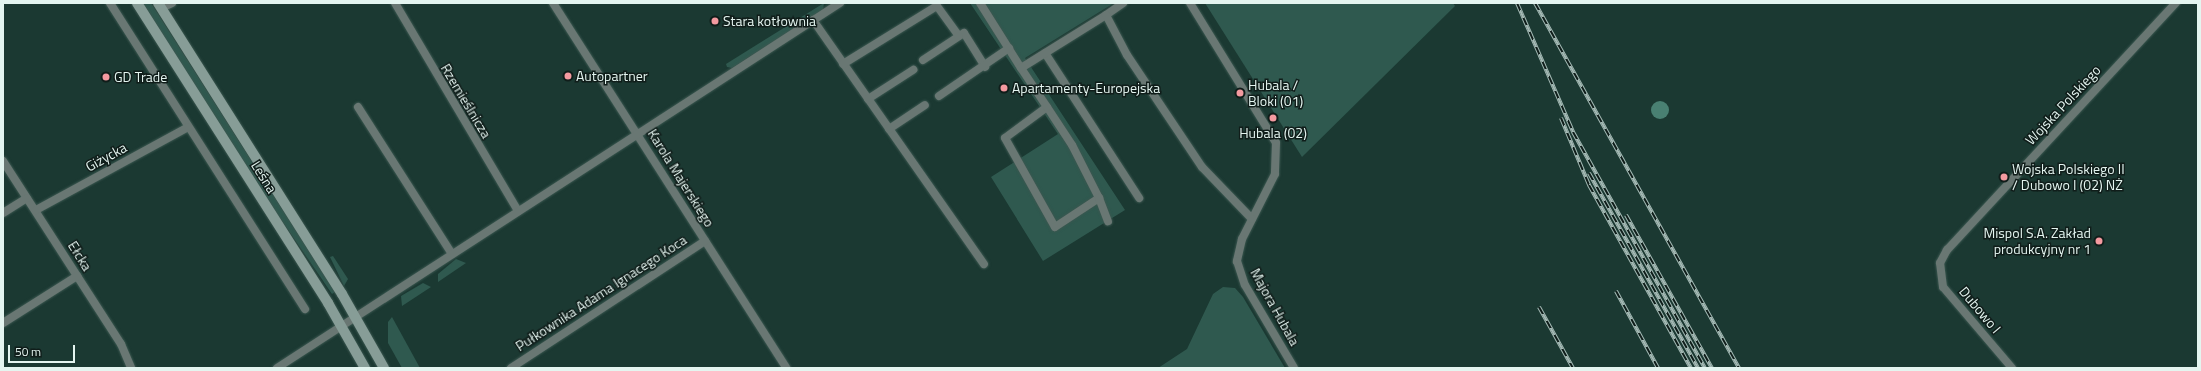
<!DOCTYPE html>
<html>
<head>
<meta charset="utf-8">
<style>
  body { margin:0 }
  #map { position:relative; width:2201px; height:371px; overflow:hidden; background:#1b3932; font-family:"Titillium Web",sans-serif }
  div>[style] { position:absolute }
  .green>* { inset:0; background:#2f594f }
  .water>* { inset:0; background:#498072 }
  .round { border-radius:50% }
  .roads { filter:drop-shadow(0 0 1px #3b5750) drop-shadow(0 0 1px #3b5750) }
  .street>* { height:8px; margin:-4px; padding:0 4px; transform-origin:4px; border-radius:4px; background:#697773 }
  .secondary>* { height:10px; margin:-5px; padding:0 5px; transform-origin:5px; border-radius:5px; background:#879d97 }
  .rail>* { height:4px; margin-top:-2px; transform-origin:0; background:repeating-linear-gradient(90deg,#101d1a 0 8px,#a5bab5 0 16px); box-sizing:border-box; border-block:1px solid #a5bab5 }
  .dots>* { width:11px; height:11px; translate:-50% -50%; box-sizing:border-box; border:2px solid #101d1a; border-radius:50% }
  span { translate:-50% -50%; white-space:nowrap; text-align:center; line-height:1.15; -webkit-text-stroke:3px #101d1a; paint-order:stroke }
  .poi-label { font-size:14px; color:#e4f5f0 }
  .left { translate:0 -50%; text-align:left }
  .right { translate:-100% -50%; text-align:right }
  .street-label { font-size:14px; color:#e4f5f0 }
  .frame { position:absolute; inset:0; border:4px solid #e4f5f0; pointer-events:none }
  .scale { position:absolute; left:8px; top:345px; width:67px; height:18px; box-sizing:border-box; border:2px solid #e4f5f0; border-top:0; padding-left:5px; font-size:12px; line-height:14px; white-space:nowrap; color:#e4f5f0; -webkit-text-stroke:3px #101d1a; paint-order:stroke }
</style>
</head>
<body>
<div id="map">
  <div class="green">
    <i style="clip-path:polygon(142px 3px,151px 3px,335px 292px,332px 294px,267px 199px)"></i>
    <i style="clip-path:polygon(824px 3px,823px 10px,732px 68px,727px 67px,726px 64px)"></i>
    <i style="clip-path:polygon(970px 3px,1114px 3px,1025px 58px,1125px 210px,1043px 261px,991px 177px,1058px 134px)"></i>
    <i style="clip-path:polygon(1205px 3px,1453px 3px,1455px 6px,1302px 157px)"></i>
    <i style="clip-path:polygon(333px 256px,348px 279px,344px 286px,330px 257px)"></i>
    <i style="clip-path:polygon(456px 259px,466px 263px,438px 282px,438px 274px)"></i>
    <i style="clip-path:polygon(423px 283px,431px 287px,402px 306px,401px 296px)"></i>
    <i style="clip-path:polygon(1223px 287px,1235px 288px,1243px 297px,1285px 368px,1158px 368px,1187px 349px,1213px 294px)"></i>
    <i style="clip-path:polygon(392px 317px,420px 368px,402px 368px,388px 343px,388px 322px)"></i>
  </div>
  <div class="water">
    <i class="round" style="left:1651px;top:101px;width:18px;height:18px"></i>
  </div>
  <div class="roads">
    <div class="street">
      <i style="left:110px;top:3px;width:363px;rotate:57.5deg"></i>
      <i style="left:395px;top:3px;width:242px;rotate:59.4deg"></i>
      <i style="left:553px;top:3px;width:433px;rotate:57.4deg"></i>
      <i style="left:980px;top:3px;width:77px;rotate:57.8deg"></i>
      <i style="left:1190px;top:3px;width:164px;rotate:58.4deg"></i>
      <i style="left:1276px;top:143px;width:31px;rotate:92deg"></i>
      <i style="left:1275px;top:174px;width:73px;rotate:116.9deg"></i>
      <i style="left:1242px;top:239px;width:23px;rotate:103deg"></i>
      <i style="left:1237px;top:261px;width:25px;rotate:72deg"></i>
      <i style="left:1245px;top:285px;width:96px;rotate:59.4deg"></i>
      <i style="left:161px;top:8px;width:12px;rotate:-24deg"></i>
      <i style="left:1106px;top:15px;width:21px;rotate:-35deg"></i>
      <i style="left:813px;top:20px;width:298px;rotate:55deg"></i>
      <i style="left:1045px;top:53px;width:173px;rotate:57deg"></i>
      <i style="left:923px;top:60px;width:49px;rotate:-33.4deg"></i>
      <i style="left:964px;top:33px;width:40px;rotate:58deg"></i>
      <i style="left:843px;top:64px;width:110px;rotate:-31.7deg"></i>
      <i style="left:937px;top:6px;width:37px;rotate:54deg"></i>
      <i style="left:939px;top:96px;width:85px;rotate:-34.4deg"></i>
      <i style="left:868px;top:99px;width:54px;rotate:-32.8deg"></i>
      <i style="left:358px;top:107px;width:174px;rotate:57.4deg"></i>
      <i style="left:1047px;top:107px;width:52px;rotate:143.6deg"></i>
      <i style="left:1005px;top:138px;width:102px;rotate:60.7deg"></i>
      <i style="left:1055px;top:227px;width:53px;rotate:-33.4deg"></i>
      <i style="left:1099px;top:198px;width:59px;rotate:-117deg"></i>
      <i style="left:1072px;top:145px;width:45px;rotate:-123.3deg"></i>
      <i style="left:1047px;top:107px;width:47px;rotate:-123.7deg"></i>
      <i style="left:1021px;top:68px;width:100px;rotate:-31.9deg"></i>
      <i style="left:1106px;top:15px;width:45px;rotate:62.3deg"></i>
      <i style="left:1127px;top:55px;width:135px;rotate:56.2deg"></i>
      <i style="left:1202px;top:167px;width:72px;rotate:46.1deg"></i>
      <i style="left:889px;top:129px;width:43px;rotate:-33.7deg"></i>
      <i style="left:3px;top:161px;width:218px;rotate:57.2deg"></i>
      <i style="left:121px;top:344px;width:26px;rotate:67deg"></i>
      <i style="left:1099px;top:198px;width:25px;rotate:69deg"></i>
      <i style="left:36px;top:210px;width:173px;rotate:-28.6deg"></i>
      <i style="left:3px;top:213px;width:28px;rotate:-32deg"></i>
      <i style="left:3px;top:323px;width:88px;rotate:-32.4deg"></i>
      <i style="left:277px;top:368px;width:671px;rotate:-32.96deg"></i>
      <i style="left:511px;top:368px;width:232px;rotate:-33.2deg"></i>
      <i style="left:2012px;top:368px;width:106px;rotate:-130.4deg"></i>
      <i style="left:1943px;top:287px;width:24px;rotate:-97deg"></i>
      <i style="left:1940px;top:263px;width:15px;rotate:-62deg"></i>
      <i style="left:1947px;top:250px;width:337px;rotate:-47.2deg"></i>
    </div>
    <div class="secondary">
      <i style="left:137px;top:3px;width:356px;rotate:57.5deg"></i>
      <i style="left:328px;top:303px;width:75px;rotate:60.4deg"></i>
      <i style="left:158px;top:3px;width:344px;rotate:57.7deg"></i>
      <i style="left:342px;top:294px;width:85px;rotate:60.4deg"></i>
    </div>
  </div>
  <div class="rail">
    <i style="left:1517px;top:3px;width:141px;rotate:66.5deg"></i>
    <i style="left:1573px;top:132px;width:270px;rotate:60.8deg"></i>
    <i style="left:1535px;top:3px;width:418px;rotate:60.8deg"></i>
    <i style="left:1561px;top:118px;width:73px;rotate:67.3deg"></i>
    <i style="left:1589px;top:185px;width:210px;rotate:60.9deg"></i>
    <i style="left:1589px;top:173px;width:223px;rotate:60.8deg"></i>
    <i style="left:1626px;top:215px;width:176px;rotate:60.7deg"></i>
    <i style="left:1616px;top:291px;width:88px;rotate:61.4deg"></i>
    <i style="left:1539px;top:307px;width:70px;rotate:60.9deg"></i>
  </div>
  <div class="dots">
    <i style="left:715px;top:21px;background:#f49aa0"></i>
    <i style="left:568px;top:76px;background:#f49aa0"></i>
    <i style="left:106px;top:77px;background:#f49aa0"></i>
    <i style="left:1004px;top:88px;background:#f49aa0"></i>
    <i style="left:1240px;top:93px;background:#f49aa0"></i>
    <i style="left:1273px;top:118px;background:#f49aa0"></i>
    <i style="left:2004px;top:177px;background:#f49aa0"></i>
    <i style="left:2099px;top:241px;background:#f49aa0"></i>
  </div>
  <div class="poi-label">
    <span class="left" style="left:723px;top:21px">Stara kotłownia</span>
    <span class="left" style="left:576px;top:76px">Autopartner</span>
    <span class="left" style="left:114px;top:77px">GD Trade</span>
    <span class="left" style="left:1248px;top:93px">Hubala /<br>Bloki (01)</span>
    <span class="left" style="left:1012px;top:88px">Apartamenty-Europejska</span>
    <span style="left:1273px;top:133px">Hubala (02)</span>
    <span class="left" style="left:2012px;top:177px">Wojska Polskiego II<br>/ Dubowo I (02) NŻ</span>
    <span class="right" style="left:2091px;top:241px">Mispol S.A. Zakład<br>produkcyjny nr 1</span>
  </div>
  <div class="street-label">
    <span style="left:466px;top:101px;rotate:59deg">Rzemieślnicza</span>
    <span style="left:2063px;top:105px;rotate:-47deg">Wojska Polskiego</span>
    <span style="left:106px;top:157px;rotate:-29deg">Giżycka</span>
    <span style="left:264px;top:177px;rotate:58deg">Leśna</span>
    <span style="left:681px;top:178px;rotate:58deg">Karola Majerskiego</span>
    <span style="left:80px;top:256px;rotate:58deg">Ełcka</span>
    <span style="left:601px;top:293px;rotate:-33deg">Pułkownika Adama Ignacego Koca</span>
    <span style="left:1275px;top:307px;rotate:61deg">Majora Hubala</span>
    <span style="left:1980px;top:310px;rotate:50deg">Dubowo I</span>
  </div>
  <div class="frame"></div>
  <div class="scale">50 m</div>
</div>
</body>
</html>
